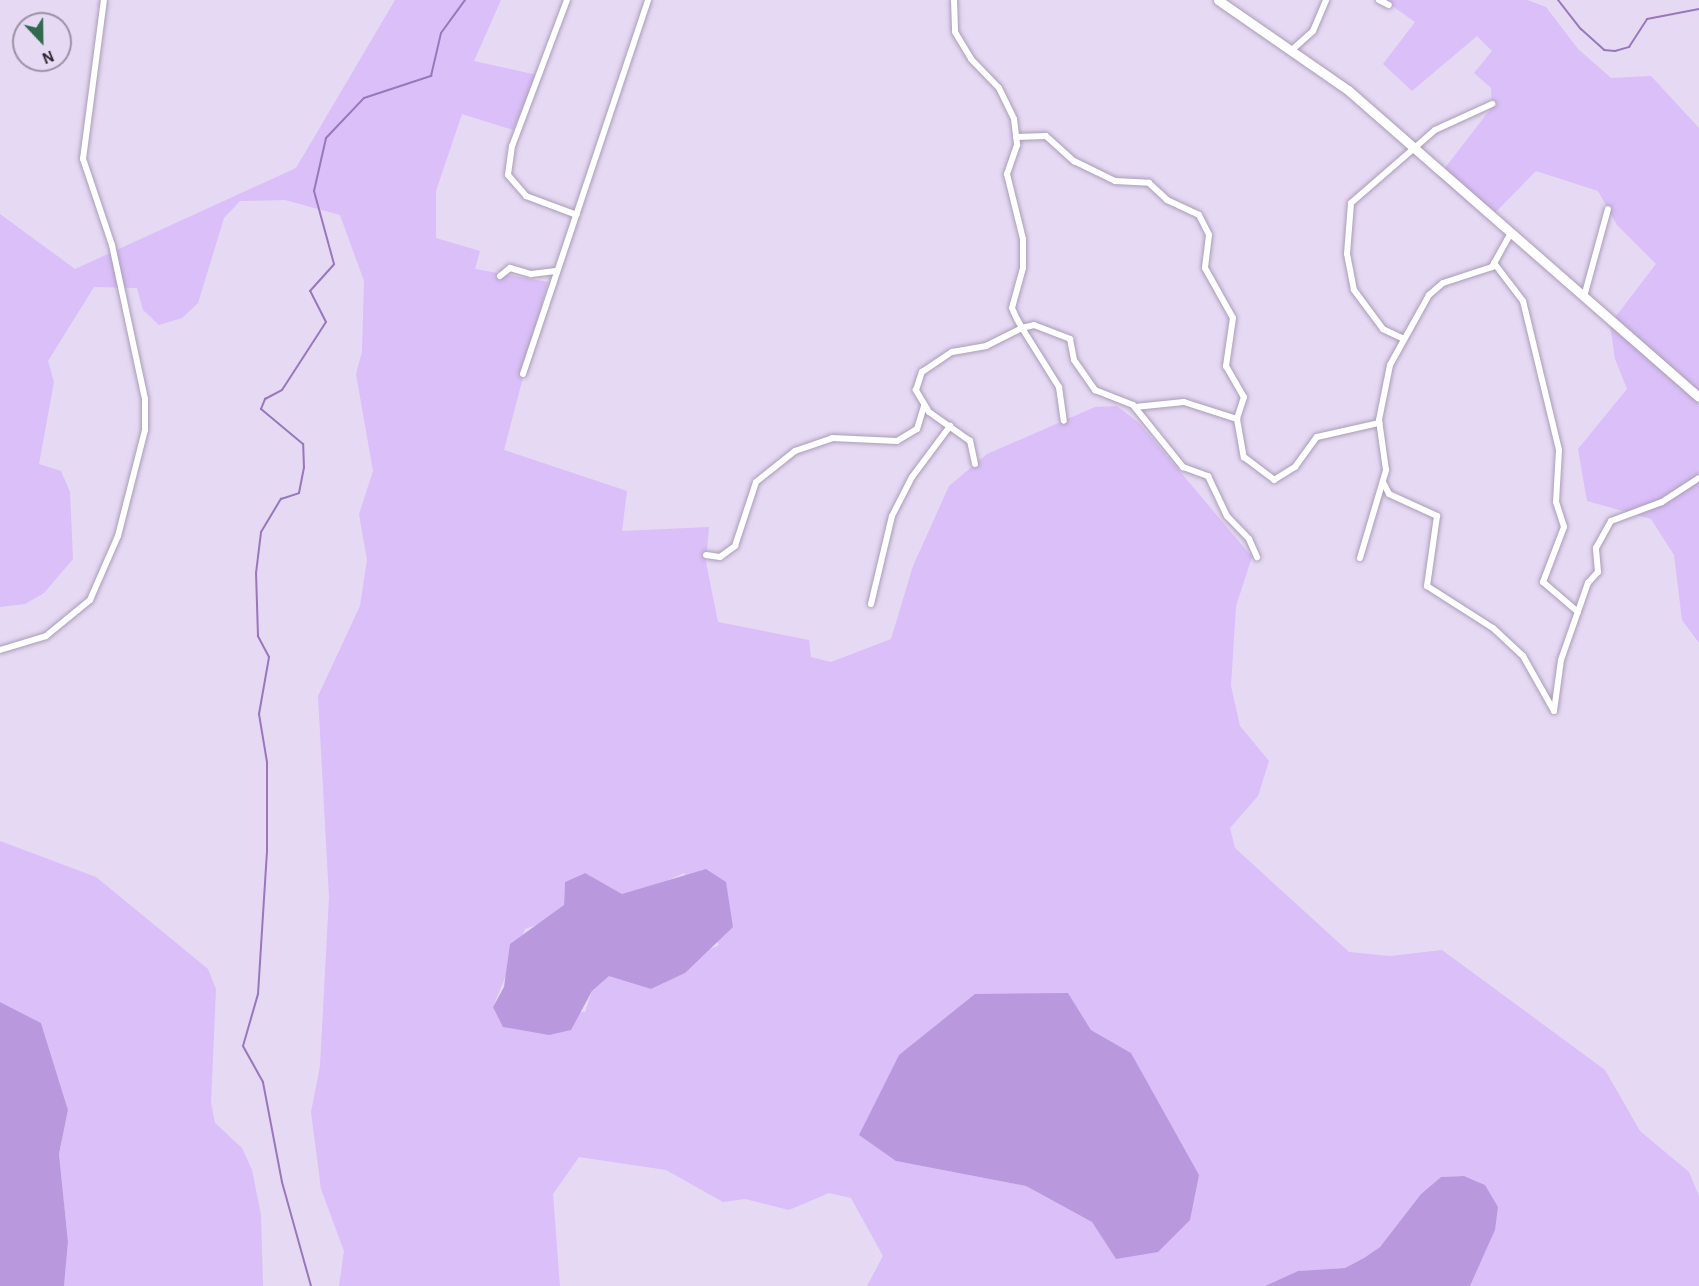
<!DOCTYPE html>
<html>
<head>
<meta charset="utf-8">
<style>
  body { margin:0 }
  #map { position:relative; width:1699px; height:1286px; overflow:hidden; background:#e6d9f4; font-family:"Alegreya Sans",sans-serif }
  div>[style] { position:absolute }
  .green>* { inset:0; background:#dabff8 }
  .forest>* { inset:0; background:#ba98de }
  .stream>* { height:2px; margin:-1px; padding:0 1px; transform-origin:1px; border-radius:1px; background:#97b }
  .roads { filter:drop-shadow(0 0 2px #a99db6) drop-shadow(0 0 2px #a99db6) }
  .street>* { height:6px; margin:-3px; padding:0 3px; transform-origin:3px; border-radius:3px; background:#fff }
  .secondary>* { height:9px; margin:-4.5px; padding:0 4.5px; transform-origin:4.5px; border-radius:4.5px; background:#fff }
  span { translate:-50% -50%; white-space:nowrap; text-align:center; line-height:1.15; -webkit-text-stroke:4.5px #e6d9f4; paint-order:stroke }
  .north { position:absolute; left:12px; top:12px; width:60px; height:60px; box-sizing:border-box; background:#e6d9f4; border:2px solid #9c92a6; border-radius:50%; rotate:158deg; font-size:16px; font-weight:700; line-height:24px; text-align:center; color:#2c2731 }
  .north::after { content:''; display:block; margin:auto; width:21px; height:27px; background:#31684e; clip-path:polygon(50% 0,100% 100%,50% 72%,0 100%) }
</style>
</head>
<body>
<div id="map">
  <div class="green">
    <i style="clip-path:polygon(evenodd,395px 0,501px 0,474px 61px,537px 75px,513px 130px,462px 114px,436px 191px,436px 238px,480px 251px,475px 269px,548px 282px,504px 450px,627px 491px,622px 531px,709px 527px,706px 562px,718px 622px,809px 640px,811px 657px,831px 662px,891px 639px,913px 566px,949px 486px,987px 454px,1095px 407px,1117px 406px,1140px 424px,1252px 557px,1236px 606px,1231px 686px,1240px 726px,1269px 761px,1258px 796px,1230px 828px,1235px 848px,1349px 952px,1390px 956px,1442px 950px,1605px 1070px,1640px 1131px,1689px 1172px,1699px 1196px,1699px 1286px,1470px 1286px,1495px 1230px,1485px 1185px,1464px 1176px,1441px 1177px,1421px 1194px,1380px 1247px,1364px 1258px,1345px 1268px,1298px 1271px,1265px 1286px,867px 1286px,883px 1256px,851px 1198px,829px 1193px,789px 1210px,745px 1199px,723px 1202px,666px 1170px,579px 1157px,553px 1194px,560px 1286px,339px 1286px,344px 1251px,321px 1189px,311px 1112px,320px 1066px,329px 897px,318px 696px,360px 606px,367px 560px,359px 514px,373px 471px,356px 374px,362px 352px,364px 281px,340px 215px,285px 200px,240px 201px,224px 218px,198px 303px,182px 318px,159px 325px,143px 310px,137px 288px,94px 287px,48px 361px,54px 382px,39px 464px,61px 471px,70px 492px,73px 559px,44px 593px,25px 604px,0 607px,0 214px,75px 269px,296px 168px,395px 0,584px 873px,622px 894px,642px 892px,684px 873px,719px 945px,698px 955px,685px 973px,651px 989px,609px 975px,592px 991px,585px 1012px,493px 1007px,525px 929px,548px 921px,564px 905px,565px 882px,584px 873px,395px 0,1068px 993px,1091px 1030px,1131px 1053px,1116px 1259px,1092px 1222px,1026px 1186px,896px 1161px,1068px 993px)"></i>
    <i style="clip-path:polygon(1384px 0,1527px 0,1546px 7px,1578px 49px,1611px 78px,1651px 76px,1699px 128px,1699px 643px,1682px 620px,1674px 555px,1651px 519px,1587px 501px,1578px 449px,1627px 389px,1615px 359px,1610px 324px,1656px 264px,1617px 225px,1598px 191px,1536px 171px,1489px 219px,1438px 177px,1492px 107px,1491px 88px,1474px 73px,1492px 51px,1477px 36px,1412px 91px,1383px 64px,1415px 22px)"></i>
    <i style="clip-path:polygon(0 841px,96px 877px,208px 969px,216px 989px,211px 1102px,215px 1123px,242px 1148px,252px 1170px,261px 1215px,263px 1286px,64px 1286px,68px 1242px,59px 1154px,68px 1110px,41px 1023px,0 1002px)"></i>
  </div>
  <div class="forest">
    <i style="clip-path:polygon(706px 869px,726px 882px,733px 927px,685px 973px,651px 989px,609px 976px,592px 991px,571px 1030px,549px 1035px,503px 1027px,493px 1007px,504px 987px,510px 944px,564px 905px,565px 882px,585px 873px,622px 894px)"></i>
    <i style="clip-path:polygon(1068px 993px,1091px 1030px,1131px 1053px,1199px 1175px,1190px 1220px,1158px 1252px,1116px 1259px,1092px 1222px,1026px 1186px,896px 1161px,859px 1135px,899px 1055px,975px 994px)"></i>
    <i style="clip-path:polygon(0 1002px,41px 1023px,68px 1110px,59px 1154px,68px 1242px,64px 1286px,0 1286px)"></i>
    <i style="clip-path:polygon(1464px 1176px,1485px 1185px,1498px 1207px,1495px 1230px,1470px 1286px,1265px 1286px,1298px 1271px,1345px 1268px,1364px 1258px,1380px 1247px,1421px 1194px,1441px 1177px)"></i>
  </div>
  <div class="stream">
    <i style="left:1558px;top:0;width:37px;rotate:52deg"></i>
    <i style="left:1581px;top:29px;width:31px;rotate:42deg"></i>
    <i style="left:1604px;top:50px;width:11px;rotate:5deg"></i>
    <i style="left:1615px;top:51px;width:15px;rotate:-16deg"></i>
    <i style="left:1629px;top:47px;width:33px;rotate:-57deg"></i>
    <i style="left:1647px;top:19px;width:53px;rotate:-10.9deg"></i>
    <i style="left:311px;top:1286px;width:108px;rotate:-105.6deg"></i>
    <i style="left:282px;top:1182px;width:102px;rotate:-100.8deg"></i>
    <i style="left:263px;top:1082px;width:41px;rotate:-119.1deg"></i>
    <i style="left:243px;top:1046px;width:54px;rotate:-73.9deg"></i>
    <i style="left:258px;top:994px;width:142px;rotate:-86.4deg"></i>
    <i style="left:267px;top:852px;width:90px;rotate:-90deg"></i>
    <i style="left:267px;top:762px;width:49px;rotate:-99.5deg"></i>
    <i style="left:259px;top:714px;width:58px;rotate:-80deg"></i>
    <i style="left:269px;top:657px;width:24px;rotate:-118deg"></i>
    <i style="left:258px;top:636px;width:63px;rotate:-91.8deg"></i>
    <i style="left:256px;top:573px;width:41px;rotate:-83deg"></i>
    <i style="left:261px;top:532px;width:39px;rotate:-59deg"></i>
    <i style="left:281px;top:499px;width:19px;rotate:-18deg"></i>
    <i style="left:299px;top:493px;width:25px;rotate:-79deg"></i>
    <i style="left:304px;top:468px;width:24px;rotate:-92deg"></i>
    <i style="left:303px;top:444px;width:55px;rotate:-140.2deg"></i>
    <i style="left:261px;top:409px;width:11px;rotate:-68deg"></i>
    <i style="left:265px;top:399px;width:19px;rotate:-28deg"></i>
    <i style="left:282px;top:390px;width:81px;rotate:-57.1deg"></i>
    <i style="left:326px;top:322px;width:35px;rotate:-117deg"></i>
    <i style="left:310px;top:291px;width:36px;rotate:-48deg"></i>
    <i style="left:334px;top:264px;width:76px;rotate:-105.3deg"></i>
    <i style="left:314px;top:191px;width:54px;rotate:-77.2deg"></i>
    <i style="left:326px;top:138px;width:55px;rotate:-46.5deg"></i>
    <i style="left:364px;top:98px;width:71px;rotate:-18.2deg"></i>
    <i style="left:431px;top:76px;width:44px;rotate:-76.9deg"></i>
    <i style="left:441px;top:33px;width:41px;rotate:-54deg"></i>
  </div>
  <div class="roads">
    <div class="street">
      <i style="left:567px;top:0;width:156px;rotate:110.6deg"></i>
      <i style="left:512px;top:146px;width:29px;rotate:98deg"></i>
      <i style="left:508px;top:175px;width:28px;rotate:49deg"></i>
      <i style="left:526px;top:196px;width:54px;rotate:20.4deg"></i>
      <i style="left:954px;top:0;width:32px;rotate:88deg"></i>
      <i style="left:955px;top:32px;width:31px;rotate:59deg"></i>
      <i style="left:971px;top:59px;width:40px;rotate:46deg"></i>
      <i style="left:999px;top:88px;width:34px;rotate:64deg"></i>
      <i style="left:1014px;top:119px;width:26px;rotate:83deg"></i>
      <i style="left:1017px;top:145px;width:31px;rotate:109deg"></i>
      <i style="left:1007px;top:174px;width:67px;rotate:76.2deg"></i>
      <i style="left:1023px;top:239px;width:29px;rotate:90deg"></i>
      <i style="left:1023px;top:268px;width:41px;rotate:105.4deg"></i>
      <i style="left:1012px;top:308px;width:12px;rotate:66deg"></i>
      <i style="left:1017px;top:319px;width:10px;rotate:61deg"></i>
      <i style="left:1022px;top:328px;width:12px;rotate:-14deg"></i>
      <i style="left:1034px;top:325px;width:39px;rotate:21deg"></i>
      <i style="left:1070px;top:339px;width:21px;rotate:79deg"></i>
      <i style="left:1074px;top:360px;width:37px;rotate:55deg"></i>
      <i style="left:1095px;top:390px;width:41px;rotate:21.5deg"></i>
      <i style="left:1133px;top:405px;width:80px;rotate:51.1deg"></i>
      <i style="left:1183px;top:467px;width:27px;rotate:20deg"></i>
      <i style="left:1208px;top:476px;width:44px;rotate:64.6deg"></i>
      <i style="left:1227px;top:516px;width:32px;rotate:46deg"></i>
      <i style="left:1249px;top:539px;width:20px;rotate:66deg"></i>
      <i style="left:1379px;top:0;width:11px;rotate:27deg"></i>
      <i style="left:1293px;top:49px;width:27px;rotate:-42deg"></i>
      <i style="left:1313px;top:31px;width:34px;rotate:-67deg"></i>
      <i style="left:1016px;top:137px;width:30px;rotate:-2deg"></i>
      <i style="left:1046px;top:136px;width:38px;rotate:42deg"></i>
      <i style="left:1074px;top:161px;width:46px;rotate:26deg"></i>
      <i style="left:1115px;top:181px;width:34px;rotate:3deg"></i>
      <i style="left:1149px;top:183px;width:25px;rotate:43deg"></i>
      <i style="left:1167px;top:200px;width:35px;rotate:25deg"></i>
      <i style="left:1199px;top:215px;width:22px;rotate:63deg"></i>
      <i style="left:1209px;top:235px;width:33px;rotate:97deg"></i>
      <i style="left:1205px;top:268px;width:57px;rotate:60.8deg"></i>
      <i style="left:1233px;top:318px;width:49px;rotate:98.3deg"></i>
      <i style="left:1226px;top:366px;width:36px;rotate:60deg"></i>
      <i style="left:1244px;top:397px;width:23px;rotate:108deg"></i>
      <i style="left:1494px;top:263px;width:48px;rotate:52.7deg"></i>
      <i style="left:1523px;top:301px;width:153px;rotate:76.4deg"></i>
      <i style="left:1559px;top:450px;width:52px;rotate:93.3deg"></i>
      <i style="left:1556px;top:502px;width:26px;rotate:72deg"></i>
      <i style="left:1564px;top:527px;width:59px;rotate:110.9deg"></i>
      <i style="left:1543px;top:582px;width:46px;rotate:40.6deg"></i>
      <i style="left:500px;top:276px;width:13px;rotate:-39deg"></i>
      <i style="left:510px;top:268px;width:22px;rotate:16deg"></i>
      <i style="left:531px;top:274px;width:25px;rotate:-7deg"></i>
      <i style="left:1585px;top:293px;width:87px;rotate:-74.7deg"></i>
      <i style="left:1404px;top:339px;width:23px;rotate:-155deg"></i>
      <i style="left:1383px;top:329px;width:49px;rotate:-126.6deg"></i>
      <i style="left:1354px;top:290px;width:37px;rotate:-101deg"></i>
      <i style="left:1347px;top:254px;width:51px;rotate:-85.5deg"></i>
      <i style="left:1351px;top:203px;width:111px;rotate:-41deg"></i>
      <i style="left:1435px;top:130px;width:63px;rotate:-24.5deg"></i>
      <i style="left:523px;top:374px;width:394px;rotate:-71.5deg"></i>
      <i style="left:1135px;top:407px;width:49px;rotate:-5.8deg"></i>
      <i style="left:1184px;top:402px;width:56px;rotate:17.8deg"></i>
      <i style="left:1237px;top:419px;width:39px;rotate:80deg"></i>
      <i style="left:1244px;top:457px;width:38px;rotate:37deg"></i>
      <i style="left:1274px;top:480px;width:25px;rotate:-32deg"></i>
      <i style="left:1295px;top:467px;width:37px;rotate:-54deg"></i>
      <i style="left:1317px;top:437px;width:64px;rotate:-12.7deg"></i>
      <i style="left:975px;top:464px;width:24px;rotate:-102deg"></i>
      <i style="left:970px;top:441px;width:50px;rotate:-144.7deg"></i>
      <i style="left:929px;top:412px;width:26px;rotate:-121deg"></i>
      <i style="left:916px;top:390px;width:19px;rotate:-72deg"></i>
      <i style="left:922px;top:372px;width:36px;rotate:-34deg"></i>
      <i style="left:952px;top:352px;width:35px;rotate:-10deg"></i>
      <i style="left:986px;top:346px;width:40px;rotate:-26.6deg"></i>
      <i style="left:1022px;top:328px;width:70px;rotate:57.9deg"></i>
      <i style="left:1059px;top:387px;width:34px;rotate:82deg"></i>
      <i style="left:1383px;top:482px;width:13px;rotate:63deg"></i>
      <i style="left:1389px;top:494px;width:53px;rotate:24.6deg"></i>
      <i style="left:1437px;top:516px;width:71px;rotate:98.1deg"></i>
      <i style="left:1427px;top:586px;width:78px;rotate:32.5deg"></i>
      <i style="left:1493px;top:628px;width:41px;rotate:43deg"></i>
      <i style="left:1523px;top:656px;width:63px;rotate:60.6deg"></i>
      <i style="left:706px;top:555px;width:14px;rotate:8deg"></i>
      <i style="left:720px;top:557px;width:19px;rotate:-36deg"></i>
      <i style="left:735px;top:546px;width:67px;rotate:-71.8deg"></i>
      <i style="left:756px;top:482px;width:50px;rotate:-38.5deg"></i>
      <i style="left:795px;top:451px;width:39px;rotate:-19deg"></i>
      <i style="left:832px;top:438px;width:65px;rotate:2.6deg"></i>
      <i style="left:897px;top:441px;width:23px;rotate:-31deg"></i>
      <i style="left:917px;top:429px;width:24px;rotate:-73deg"></i>
      <i style="left:1360px;top:558px;width:92px;rotate:-73.5deg"></i>
      <i style="left:1386px;top:470px;width:50px;rotate:-98deg"></i>
      <i style="left:1379px;top:420px;width:56px;rotate:-78.7deg"></i>
      <i style="left:1390px;top:365px;width:80px;rotate:-60.9deg"></i>
      <i style="left:1429px;top:295px;width:18px;rotate:-41deg"></i>
      <i style="left:1443px;top:283px;width:52px;rotate:-18.1deg"></i>
      <i style="left:1492px;top:267px;width:39px;rotate:-61deg"></i>
      <i style="left:871px;top:604px;width:90px;rotate:-76.6deg"></i>
      <i style="left:892px;top:516px;width:44px;rotate:-62.9deg"></i>
      <i style="left:912px;top:477px;width:64px;rotate:-53.3deg"></i>
      <i style="left:0;top:650px;width:48px;rotate:-16.9deg"></i>
      <i style="left:46px;top:636px;width:57px;rotate:-39.3deg"></i>
      <i style="left:90px;top:600px;width:70px;rotate:-66.4deg"></i>
      <i style="left:118px;top:536px;width:109px;rotate:-75.7deg"></i>
      <i style="left:145px;top:430px;width:31px;rotate:-90deg"></i>
      <i style="left:145px;top:399px;width:157px;rotate:-102.1deg"></i>
      <i style="left:112px;top:245px;width:91px;rotate:-108.6deg"></i>
      <i style="left:83px;top:159px;width:160px;rotate:-82.5deg"></i>
      <i style="left:1554px;top:711px;width:51px;rotate:-82.2deg"></i>
      <i style="left:1561px;top:660px;width:82px;rotate:-70.7deg"></i>
      <i style="left:1588px;top:583px;width:15px;rotate:-48deg"></i>
      <i style="left:1598px;top:572px;width:24px;rotate:-95deg"></i>
      <i style="left:1596px;top:548px;width:31px;rotate:-61deg"></i>
      <i style="left:1611px;top:521px;width:54px;rotate:-20.4deg"></i>
      <i style="left:1662px;top:502px;width:44px;rotate:-33deg"></i>
    </div>
    <div class="secondary">
      <i style="left:1218px;top:0;width:158px;rotate:34.7deg"></i>
      <i style="left:1348px;top:90px;width:466px;rotate:41.2deg"></i>
    </div>
  </div>
  <div class="north">N</div>
</div>
</body>
</html>
